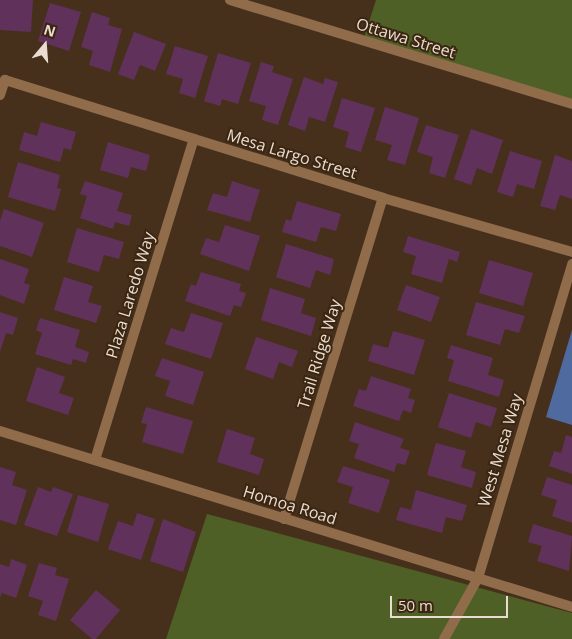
<!DOCTYPE html>
<html>
<head>
<meta charset="utf-8">
<style>
  body { margin:0 }
  #map { position:relative; width:572px; height:639px; overflow:hidden; background:#46301c; font-family:"Open Sans",sans-serif }
  div>[style] { position:absolute }
  .green>* { inset:0; background:#4f6026 }
  .water>* { inset:0; background:#4f6a9e }
  .building>* { inset:0; background:#60315a }
  .minor>* { height:10px; margin:-5px; padding:0 5px; transform-origin:5px; border-radius:5px; background:#916c4b }
  span { translate:-50% -50%; white-space:nowrap; text-align:center; line-height:1.15; -webkit-text-stroke:4px #3b2612; paint-order:stroke }
  .street-label { font-size:16px; color:#eadcd0 }
  .north { position:absolute; left:20px; top:20px; width:50px; height:50px; -webkit-text-stroke:4px #3b2612; paint-order:stroke; rotate:18deg; font-size:14px; font-weight:700; line-height:20px; text-align:center; color:#eadcd0 }
  .north::after { content:''; display:block; margin:auto; width:18px; height:22px; background:#eadcd0; clip-path:polygon(50% 0,100% 100%,50% 72%,0 100%) }
  .scale { position:absolute; left:390px; top:596px; width:118px; height:22px; box-sizing:border-box; border:2px solid #eadcd0; border-top:0; padding-left:6px; font-size:15px; line-height:18px; white-space:nowrap; color:#eadcd0; -webkit-text-stroke:4px #3b2612; paint-order:stroke }
</style>
</head>
<body>
<div id="map">
  <div class="green">
    <i style="clip-path:polygon(376px 0,572px 0,572px 108px,363px 41px)"></i>
    <i style="clip-path:polygon(207px 514px,572px 613px,572px 639px,166px 639px)"></i>
  </div>
  <div class="water">
    <i style="clip-path:polygon(572px 330px,572px 425px,546px 417px)"></i>
  </div>
  <div class="building">
    <i style="clip-path:polygon(0 0,33px 0,31px 32px,0 30px)"></i>
    <i style="clip-path:polygon(50px 3px,81px 12px,69px 51px,38px 41px)"></i>
    <i style="clip-path:polygon(92px 12px,110px 18px,108px 25px,122px 29px,110px 72px,89px 65px,93px 51px,81px 47px)"></i>
    <i style="clip-path:polygon(134px 32px,166px 44px,155px 71px,140px 65px,134px 80px,118px 74px)"></i>
    <i style="clip-path:polygon(175px 46px,208px 56px,195px 98px,179px 93px,183px 79px,166px 74px)"></i>
    <i style="clip-path:polygon(218px 53px,251px 63px,238px 104px,222px 99px,220px 106px,204px 101px)"></i>
    <i style="clip-path:polygon(261px 62px,274px 66px,272px 72px,293px 79px,278px 125px,262px 120px,266px 106px,249px 101px)"></i>
    <i style="clip-path:polygon(304px 77px,323px 84px,325px 78px,338px 82px,325px 122px,309px 117px,305px 131px,288px 125px)"></i>
    <i style="clip-path:polygon(342px 98px,375px 108px,361px 152px,345px 147px,349px 132px,333px 127px)"></i>
    <i style="clip-path:polygon(385px 107px,419px 118px,405px 165px,387px 160px,392px 145px,375px 140px)"></i>
    <i style="clip-path:polygon(41px 122px,76px 132px,71px 150px,64px 148px,60px 162px,19px 150px,24px 132px,37px 136px)"></i>
    <i style="clip-path:polygon(426px 125px,459px 135px,445px 178px,429px 173px,433px 157px,417px 152px)"></i>
    <i style="clip-path:polygon(471px 129px,503px 140px,492px 174px,477px 168px,471px 185px,454px 179px)"></i>
    <i style="clip-path:polygon(108px 142px,150px 155px,146px 171px,131px 167px,128px 178px,100px 170px)"></i>
    <i style="clip-path:polygon(510px 151px,542px 161px,534px 189px,517px 184px,513px 197px,497px 192px)"></i>
    <i style="clip-path:polygon(555px 155px,572px 161px,572px 199px,560px 195px,555px 210px,540px 206px)"></i>
    <i style="clip-path:polygon(18px 162px,60px 175px,57px 188px,61px 189px,55px 211px,8px 197px)"></i>
    <i style="clip-path:polygon(85px 181px,123px 193px,117px 211px,132px 215px,129px 226px,115px 222px,113px 229px,80px 218px,87px 196px,80px 194px)"></i>
    <i style="clip-path:polygon(232px 181px,260px 190px,250px 222px,207px 210px,213px 193px,227px 197px)"></i>
    <i style="clip-path:polygon(297px 201px,341px 214px,336px 231px,321px 227px,316px 242px,282px 232px,286px 219px,291px 221px)"></i>
    <i style="clip-path:polygon(4px 209px,44px 223px,32px 257px,0 246px,0 221px)"></i>
    <i style="clip-path:polygon(225px 225px,260px 236px,249px 271px,200px 254px,206px 238px,219px 242px)"></i>
    <i style="clip-path:polygon(77px 228px,124px 242px,119px 259px,104px 255px,99px 272px,67px 262px)"></i>
    <i style="clip-path:polygon(408px 236px,460px 252px,457px 262px,449px 259px,442px 283px,411px 274px,416px 256px,403px 252px)"></i>
    <i style="clip-path:polygon(286px 244px,334px 259px,330px 275px,316px 270px,310px 288px,276px 277px)"></i>
    <i style="clip-path:polygon(0 259px,29px 269px,24px 283px,30px 285px,24px 304px,0 295px)"></i>
    <i style="clip-path:polygon(489px 260px,533px 273px,523px 306px,479px 293px)"></i>
    <i style="clip-path:polygon(201px 272px,241px 284px,239px 291px,246px 293px,241px 307px,234px 305px,230px 316px,185px 301px,191px 284px,196px 286px)"></i>
    <i style="clip-path:polygon(64px 277px,93px 286px,88px 302px,102px 306px,96px 323px,54px 310px)"></i>
    <i style="clip-path:polygon(406px 285px,440px 297px,431px 322px,397px 310px)"></i>
    <i style="clip-path:polygon(270px 288px,305px 299px,301px 313px,316px 318px,311px 336px,261px 320px)"></i>
    <i style="clip-path:polygon(476px 302px,525px 316px,519px 333px,505px 329px,500px 345px,466px 335px)"></i>
    <i style="clip-path:polygon(0 312px,18px 318px,13px 335px,6px 333px,0 352px)"></i>
    <i style="clip-path:polygon(191px 313px,223px 323px,211px 359px,165px 344px,171px 328px,184px 332px)"></i>
    <i style="clip-path:polygon(40px 318px,80px 330px,75px 347px,89px 352px,86px 363px,73px 359px,71px 365px,35px 354px,42px 333px,36px 330px)"></i>
    <i style="clip-path:polygon(393px 331px,425px 340px,414px 375px,368px 361px,373px 344px,388px 348px)"></i>
    <i style="clip-path:polygon(256px 337px,298px 351px,292px 367px,279px 362px,273px 379px,245px 369px)"></i>
    <i style="clip-path:polygon(451px 345px,493px 358px,488px 375px,504px 380px,499px 397px,448px 381px,454px 360px,447px 358px)"></i>
    <i style="clip-path:polygon(162px 358px,204px 372px,193px 405px,165px 396px,170px 381px,155px 376px)"></i>
    <i style="clip-path:polygon(37px 367px,65px 377px,59px 393px,74px 398px,68px 415px,26px 401px)"></i>
    <i style="clip-path:polygon(371px 376px,411px 389px,408px 398px,415px 400px,411px 413px,403px 410px,399px 421px,353px 406px,359px 389px,366px 391px)"></i>
    <i style="clip-path:polygon(449px 393px,497px 408px,491px 427px,476px 422px,471px 438px,438px 427px)"></i>
    <i style="clip-path:polygon(146px 407px,193px 421px,183px 454px,142px 442px,147px 424px,141px 423px)"></i>
    <i style="clip-path:polygon(355px 422px,404px 439px,400px 448px,410px 451px,405px 465px,397px 463px,394px 472px,354px 458px,359px 444px,349px 441px)"></i>
    <i style="clip-path:polygon(227px 429px,255px 438px,250px 454px,264px 459px,259px 475px,217px 462px)"></i>
    <i style="clip-path:polygon(566px 435px,572px 437px,572px 474px,549px 466px,554px 451px,561px 453px)"></i>
    <i style="clip-path:polygon(436px 443px,466px 451px,461px 467px,476px 472px,472px 488px,427px 475px)"></i>
    <i style="clip-path:polygon(343px 466px,390px 480px,379px 513px,348px 503px,353px 487px,337px 482px)"></i>
    <i style="clip-path:polygon(0 467px,16px 472px,12px 485px,27px 490px,16px 525px,0 520px)"></i>
    <i style="clip-path:polygon(547px 477px,572px 485px,572px 523px,552px 516px,557px 500px,541px 495px)"></i>
    <i style="clip-path:polygon(38px 487px,51px 492px,53px 487px,73px 494px,57px 536px,24px 525px)"></i>
    <i style="clip-path:polygon(416px 490px,467px 505px,462px 521px,446px 517px,442px 533px,396px 520px,400px 507px,411px 510px)"></i>
    <i style="clip-path:polygon(78px 495px,109px 504px,98px 542px,67px 532px)"></i>
    <i style="clip-path:polygon(137px 513px,155px 519px,141px 560px,108px 549px,118px 521px,133px 526px)"></i>
    <i style="clip-path:polygon(163px 519px,196px 532px,183px 572px,150px 561px)"></i>
    <i style="clip-path:polygon(533px 524px,572px 536px,569px 571px,537px 561px,542px 546px,528px 542px)"></i>
    <i style="clip-path:polygon(11px 559px,27px 565px,16px 598px,2px 593px,0 598px,0 564px,9px 567px)"></i>
    <i style="clip-path:polygon(39px 563px,57px 568px,55px 575px,69px 579px,56px 621px,38px 615px,43px 601px,28px 596px)"></i>
    <i style="clip-path:polygon(96px 590px,120px 610px,96px 639px,92px 639px,70px 620px)"></i>
  </div>
  <div class="minor">
    <i style="left:230px;top:0;width:357px;rotate:16.9deg"></i>
    <i style="left:0;top:95px;width:16px;rotate:-72deg"></i>
    <i style="left:5px;top:80px;width:396px;rotate:17.3deg"></i>
    <i style="left:383px;top:198px;width:197px;rotate:15.9deg"></i>
    <i style="left:0;top:431px;width:598px;rotate:17.1deg"></i>
    <i style="left:95px;top:460px;width:336px;rotate:-72.9deg"></i>
    <i style="left:284px;top:519px;width:336px;rotate:-72.9deg"></i>
    <i style="left:444px;top:639px;width:70px;rotate:-60.9deg"></i>
    <i style="left:478px;top:578px;width:328px;rotate:-73.3deg"></i>
  </div>
  <div class="street-label">
    <span style="left:406px;top:38px;rotate:17deg">Ottawa Street</span>
    <span style="left:292px;top:154px;rotate:17deg">Mesa Largo Street</span>
    <span style="left:130px;top:295px;rotate:-73deg">Plaza Laredo Way</span>
    <span style="left:319px;top:354px;rotate:-73deg">Trail Ridge Way</span>
    <span style="left:500px;top:450px;rotate:-73deg">West Mesa Way</span>
    <span style="left:290px;top:505px;rotate:17deg">Homoa Road</span>
  </div>
  <div class="north">N</div>
  <div class="scale">50 m</div>
</div>
</body>
</html>
